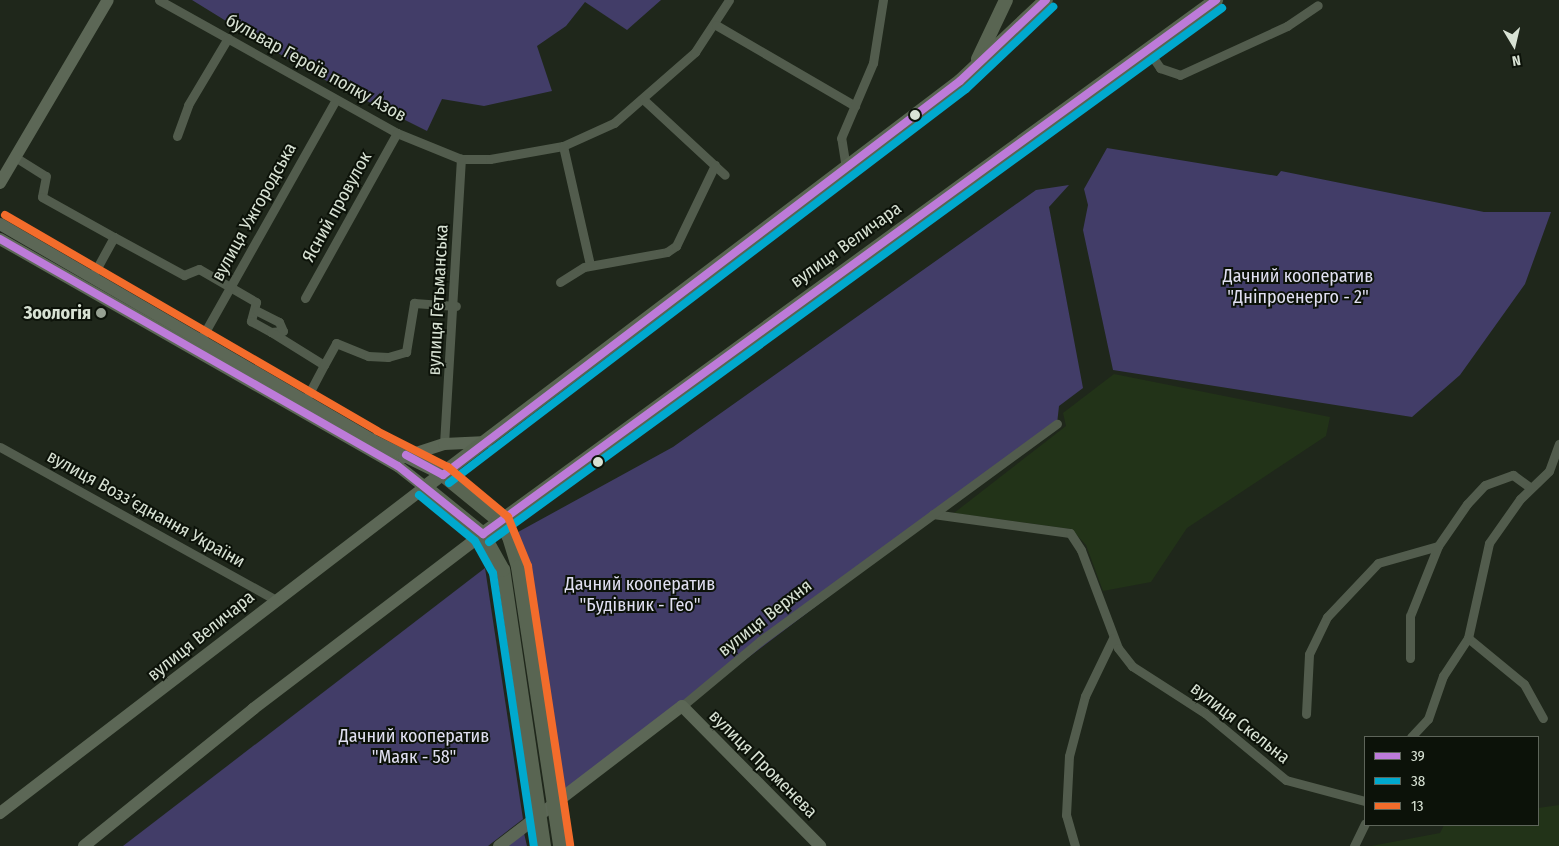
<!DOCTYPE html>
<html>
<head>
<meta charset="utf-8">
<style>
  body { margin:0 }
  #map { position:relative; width:1559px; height:846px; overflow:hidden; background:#1f271b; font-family:"Fira Sans Condensed",sans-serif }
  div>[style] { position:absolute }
  .built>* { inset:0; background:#223318 }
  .green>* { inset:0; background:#423d68 }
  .street>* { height:9px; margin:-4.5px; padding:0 4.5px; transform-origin:4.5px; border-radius:4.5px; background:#525c4d }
  .secondary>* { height:12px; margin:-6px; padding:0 6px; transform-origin:6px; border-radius:6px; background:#5c6756 }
  .primary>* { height:14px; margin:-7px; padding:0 7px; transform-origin:7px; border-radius:7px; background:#596552 }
  .bus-1>* { height:8px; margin:-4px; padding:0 4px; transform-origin:4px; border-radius:4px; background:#bd7bd9 }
  .bus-2>* { height:8px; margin:-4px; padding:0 4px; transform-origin:4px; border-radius:4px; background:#00a9ce }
  .bus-3>* { height:8px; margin:-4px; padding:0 4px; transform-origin:4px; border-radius:4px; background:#f36c2b }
  .dots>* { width:14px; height:14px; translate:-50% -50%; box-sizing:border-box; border:2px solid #0c1209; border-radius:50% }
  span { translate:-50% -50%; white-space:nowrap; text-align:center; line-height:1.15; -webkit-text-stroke:4px #0c1209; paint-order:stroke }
  .street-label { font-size:18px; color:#d8e2d4 }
  .park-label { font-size:18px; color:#e1e0f2 }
  .poi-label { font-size:18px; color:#d8e2d4; font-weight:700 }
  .right { translate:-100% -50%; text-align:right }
  .legend { position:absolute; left:1364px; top:736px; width:175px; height:90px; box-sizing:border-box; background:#0c1209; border:1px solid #5e655a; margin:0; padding:6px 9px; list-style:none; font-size:15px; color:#d8e2d4 }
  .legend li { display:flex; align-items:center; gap:10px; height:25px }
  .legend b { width:25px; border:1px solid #5e655a }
  .north { position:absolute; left:1489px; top:20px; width:50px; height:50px; -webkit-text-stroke:4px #0c1209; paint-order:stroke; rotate:171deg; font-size:14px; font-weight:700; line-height:20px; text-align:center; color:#d8e2d4 }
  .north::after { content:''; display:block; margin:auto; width:18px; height:22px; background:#d8e2d4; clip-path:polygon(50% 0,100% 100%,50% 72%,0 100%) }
</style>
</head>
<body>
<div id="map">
  <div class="built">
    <i style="clip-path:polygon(1114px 374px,1330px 417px,1326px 436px,1187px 528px,1151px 582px,1103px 591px,1086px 545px,1071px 529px,954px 513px,1066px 426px,1063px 413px)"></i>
    <i style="clip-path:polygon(1559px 805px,1559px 846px,1371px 846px,1440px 833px,1444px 825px,1538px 825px,1538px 808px)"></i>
  </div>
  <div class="green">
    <i style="clip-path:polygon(192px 0,661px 0,627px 30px,585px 2px,566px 26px,537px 46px,552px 91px,484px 106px,442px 99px,427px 131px,309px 72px)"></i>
    <i style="clip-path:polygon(1107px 148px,1277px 176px,1281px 171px,1484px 212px,1551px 212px,1525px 284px,1460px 375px,1412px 417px,1113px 370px,1083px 230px,1088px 205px,1084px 189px)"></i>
    <i style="clip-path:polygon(1069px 185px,1049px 207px,1083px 388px,1059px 406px,1057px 424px,553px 805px,509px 537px,673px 447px,1036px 190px)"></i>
    <i style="clip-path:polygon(485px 568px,523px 819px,488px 846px,123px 846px)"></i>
    <i style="clip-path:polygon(524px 833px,527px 846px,508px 846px)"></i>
  </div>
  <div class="street">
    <i style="left:159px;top:0;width:273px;rotate:29.2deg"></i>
    <i style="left:397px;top:133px;width:69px;rotate:22.1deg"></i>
    <i style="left:461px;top:159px;width:29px"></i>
    <i style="left:490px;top:159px;width:74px;rotate:-10.1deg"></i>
    <i style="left:563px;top:146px;width:56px;rotate:-24.3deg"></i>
    <i style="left:614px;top:123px;width:108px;rotate:-41.2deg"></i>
    <i style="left:695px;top:52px;width:62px;rotate:-56.8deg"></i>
    <i style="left:716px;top:25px;width:161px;rotate:30.2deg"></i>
    <i style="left:1148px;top:50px;width:22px;rotate:56deg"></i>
    <i style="left:1160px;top:68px;width:21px;rotate:19deg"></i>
    <i style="left:1180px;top:75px;width:118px;rotate:-24.6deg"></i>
    <i style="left:1287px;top:26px;width:37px;rotate:-34deg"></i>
    <i style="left:644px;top:100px;width:110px;rotate:42.8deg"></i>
    <i style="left:177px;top:136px;width:33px;rotate:-70deg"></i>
    <i style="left:188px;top:105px;width:78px;rotate:-59.2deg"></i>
    <i style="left:563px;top:146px;width:122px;rotate:77.2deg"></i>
    <i style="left:15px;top:157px;width:36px;rotate:32deg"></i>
    <i style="left:46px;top:176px;width:21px;rotate:101deg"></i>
    <i style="left:42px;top:197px;width:82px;rotate:29.1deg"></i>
    <i style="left:114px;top:237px;width:46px;rotate:118.8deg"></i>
    <i style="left:846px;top:168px;width:30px;rotate:-99deg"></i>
    <i style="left:841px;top:138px;width:82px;rotate:-66.9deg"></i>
    <i style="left:873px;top:63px;width:64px;rotate:-81deg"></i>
    <i style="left:114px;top:237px;width:80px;rotate:28.5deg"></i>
    <i style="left:184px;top:275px;width:16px;rotate:-22deg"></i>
    <i style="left:199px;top:269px;width:66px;rotate:30.1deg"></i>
    <i style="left:256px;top:302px;width:20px;rotate:105deg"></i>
    <i style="left:251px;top:321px;width:23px;rotate:29deg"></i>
    <i style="left:271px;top:332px;width:12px;rotate:-5deg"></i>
    <i style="left:283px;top:331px;width:10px;rotate:-114deg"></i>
    <i style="left:279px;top:322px;width:25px;rotate:-153deg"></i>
    <i style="left:560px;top:282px;width:28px;rotate:-32deg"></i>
    <i style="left:584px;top:267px;width:84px;rotate:-10.2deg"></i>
    <i style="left:667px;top:252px;width:11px;rotate:-34deg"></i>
    <i style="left:676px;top:246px;width:90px;rotate:-64.3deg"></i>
    <i style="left:305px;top:298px;width:189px;rotate:-60.9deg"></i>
    <i style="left:271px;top:332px;width:62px;rotate:31.9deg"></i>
    <i style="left:324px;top:365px;width:41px;rotate:117.8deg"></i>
    <i style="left:201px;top:339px;width:273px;rotate:-60.6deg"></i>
    <i style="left:324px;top:365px;width:25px;rotate:-61deg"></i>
    <i style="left:336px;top:343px;width:35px;rotate:22deg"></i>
    <i style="left:368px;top:356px;width:20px;rotate:3deg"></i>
    <i style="left:388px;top:357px;width:19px;rotate:-16deg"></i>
    <i style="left:406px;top:352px;width:50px;rotate:-80.7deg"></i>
    <i style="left:414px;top:303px;width:42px;rotate:4.1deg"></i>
    <i style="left:444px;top:444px;width:286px;rotate:-86.6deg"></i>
    <i style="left:0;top:447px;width:316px;rotate:29deg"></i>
    <i style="left:933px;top:514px;width:138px;rotate:7.9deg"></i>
    <i style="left:1070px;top:533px;width:20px;rotate:57deg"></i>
    <i style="left:1081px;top:550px;width:105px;rotate:69.3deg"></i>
    <i style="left:1118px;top:648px;width:23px;rotate:52deg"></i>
    <i style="left:1132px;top:666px;width:87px;rotate:32.8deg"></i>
    <i style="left:1205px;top:713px;width:105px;rotate:39.6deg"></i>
    <i style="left:1286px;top:780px;width:82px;rotate:14.9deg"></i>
    <i style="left:1438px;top:546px;width:51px;rotate:-55.4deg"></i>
    <i style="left:1467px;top:504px;width:26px;rotate:-47deg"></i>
    <i style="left:1485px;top:485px;width:30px;rotate:-20deg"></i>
    <i style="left:1513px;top:475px;width:22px;rotate:36deg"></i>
    <i style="left:1468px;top:638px;width:72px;rotate:39.4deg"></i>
    <i style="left:1524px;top:684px;width:39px;rotate:61deg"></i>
    <i style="left:682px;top:706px;width:102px;rotate:-39.8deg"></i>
    <i style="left:760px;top:641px;width:368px;rotate:-36.2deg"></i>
    <i style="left:1306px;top:714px;width:60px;rotate:-87.1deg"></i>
    <i style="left:1309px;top:654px;width:41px;rotate:-64.1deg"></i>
    <i style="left:1327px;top:617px;width:74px;rotate:-46.6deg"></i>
    <i style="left:1378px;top:563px;width:62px;rotate:-15.8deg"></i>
    <i style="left:1438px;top:546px;width:75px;rotate:111.8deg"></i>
    <i style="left:1410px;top:616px;width:42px;rotate:90deg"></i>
    <i style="left:1411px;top:737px;width:25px;rotate:-47deg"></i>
    <i style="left:1428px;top:719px;width:46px;rotate:-70.8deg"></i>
    <i style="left:1443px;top:676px;width:45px;rotate:-56.7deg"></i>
    <i style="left:1468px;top:638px;width:97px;rotate:-77.5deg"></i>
    <i style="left:1489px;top:543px;width:54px;rotate:-54.8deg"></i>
    <i style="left:1520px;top:499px;width:40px;rotate:-44deg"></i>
    <i style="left:1549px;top:471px;width:29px;rotate:-70deg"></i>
    <i style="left:1075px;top:846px;width:32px;rotate:-106deg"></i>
    <i style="left:1066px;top:815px;width:59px;rotate:-87.1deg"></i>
    <i style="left:1069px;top:756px;width:62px;rotate:-75.1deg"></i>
    <i style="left:1085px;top:696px;width:64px;rotate:-64.2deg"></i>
    <i style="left:1354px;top:846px;width:25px;rotate:-64deg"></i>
  </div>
  <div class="secondary">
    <i style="left:0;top:183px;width:212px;rotate:-59.5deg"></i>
    <i style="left:0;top:224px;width:430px;rotate:30.1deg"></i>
    <i style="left:372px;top:440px;width:79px;rotate:26.2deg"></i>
    <i style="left:0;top:239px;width:458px;rotate:29.7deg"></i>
    <i style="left:398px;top:466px;width:34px;rotate:38deg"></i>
    <i style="left:425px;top:487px;width:536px;rotate:142.51deg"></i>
    <i style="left:404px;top:457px;width:42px;rotate:-18deg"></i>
    <i style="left:444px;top:444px;width:43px;rotate:-2.7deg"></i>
    <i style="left:84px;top:846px;width:218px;rotate:-39deg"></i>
    <i style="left:253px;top:709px;width:289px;rotate:-37.3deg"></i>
    <i style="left:499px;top:846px;width:230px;rotate:-37.4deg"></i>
    <i style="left:682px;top:706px;width:197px;rotate:45.4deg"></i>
  </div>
  <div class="primary">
    <i style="left:978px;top:59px;width:65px;rotate:-64.6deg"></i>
    <i style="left:443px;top:475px;width:71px;rotate:39.3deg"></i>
    <i style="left:498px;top:520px;width:20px;rotate:57deg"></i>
    <i style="left:509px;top:537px;width:31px;rotate:73deg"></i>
    <i style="left:518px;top:567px;width:282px;rotate:81.4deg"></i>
    <i style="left:483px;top:534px;width:907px;rotate:-36.07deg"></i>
    <i style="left:544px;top:846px;width:279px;rotate:-98.4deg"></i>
    <i style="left:503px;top:570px;width:41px;rotate:-119.1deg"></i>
    <i style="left:483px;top:534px;width:75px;rotate:-141deg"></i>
    <i style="left:425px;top:487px;width:672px;rotate:-37.19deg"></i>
    <i style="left:960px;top:81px;width:118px;rotate:-43.3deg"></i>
  </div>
  <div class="bus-1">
    <i style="left:0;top:239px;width:458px;rotate:29.7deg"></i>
    <i style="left:398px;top:466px;width:109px;rotate:38.7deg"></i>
    <i style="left:483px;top:534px;width:907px;rotate:-36.07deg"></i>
    <i style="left:406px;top:455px;width:42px;rotate:28.4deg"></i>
    <i style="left:443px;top:475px;width:650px;rotate:-37.31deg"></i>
    <i style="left:960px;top:81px;width:118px;rotate:-43.3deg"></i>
  </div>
  <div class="bus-2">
    <i style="left:449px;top:483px;width:650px;rotate:-37.31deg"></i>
    <i style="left:966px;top:89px;width:120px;rotate:-43.3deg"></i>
    <i style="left:419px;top:495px;width:72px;rotate:39.4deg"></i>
    <i style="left:475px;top:541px;width:37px;rotate:61deg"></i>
    <i style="left:493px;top:573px;width:276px;rotate:81.5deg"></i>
    <i style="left:489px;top:542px;width:907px;rotate:-36.07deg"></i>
  </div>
  <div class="bus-3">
    <i style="left:5px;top:215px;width:430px;rotate:30.1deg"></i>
    <i style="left:377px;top:431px;width:80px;rotate:26.9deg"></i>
    <i style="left:448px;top:467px;width:78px;rotate:39.8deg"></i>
    <i style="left:508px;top:517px;width:53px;rotate:67.8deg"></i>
    <i style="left:528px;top:566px;width:282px;rotate:81.4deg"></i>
  </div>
  <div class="dots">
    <i style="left:915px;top:115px;background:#d8e2d4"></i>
    <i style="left:101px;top:313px;background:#97a193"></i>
    <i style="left:598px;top:462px;background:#d8e2d4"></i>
  </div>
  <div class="street-label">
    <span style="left:316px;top:68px;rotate:29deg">бульвар Героїв полку Азов</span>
    <span style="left:337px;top:207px;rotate:-61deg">Ясний провулок</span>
    <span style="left:254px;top:212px;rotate:-61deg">вулиця Ужгородська</span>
    <span style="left:846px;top:245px;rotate:-36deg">вулиця Величара</span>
    <span style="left:438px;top:300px;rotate:-87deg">вулиця Гетьманська</span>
    <span style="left:146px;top:509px;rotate:29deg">вулиця Воззʼєднання України</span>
    <span style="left:765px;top:618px;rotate:-38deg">вулиця Верхня</span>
    <span style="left:201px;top:636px;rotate:-39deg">вулиця Величара</span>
    <span style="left:1240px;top:723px;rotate:38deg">вулиця Скельна</span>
    <span style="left:763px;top:764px;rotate:45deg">вулиця Променева</span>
  </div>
  <div class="park-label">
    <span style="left:1298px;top:287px">Дачний кооператив<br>"Дніпроенерго - 2"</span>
    <span style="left:640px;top:595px">Дачний кооператив<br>"Будівник - Гео"</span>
    <span style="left:414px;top:747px">Дачний кооператив<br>"Маяк - 58"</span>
  </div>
  <div class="poi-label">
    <span class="right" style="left:91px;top:313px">Зоологія</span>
  </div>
  <ul class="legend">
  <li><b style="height:6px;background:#bd7bd9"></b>39</li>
  <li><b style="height:6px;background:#00a9ce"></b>38</li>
  <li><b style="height:6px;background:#f36c2b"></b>13</li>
  </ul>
  <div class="north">N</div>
</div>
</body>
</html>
